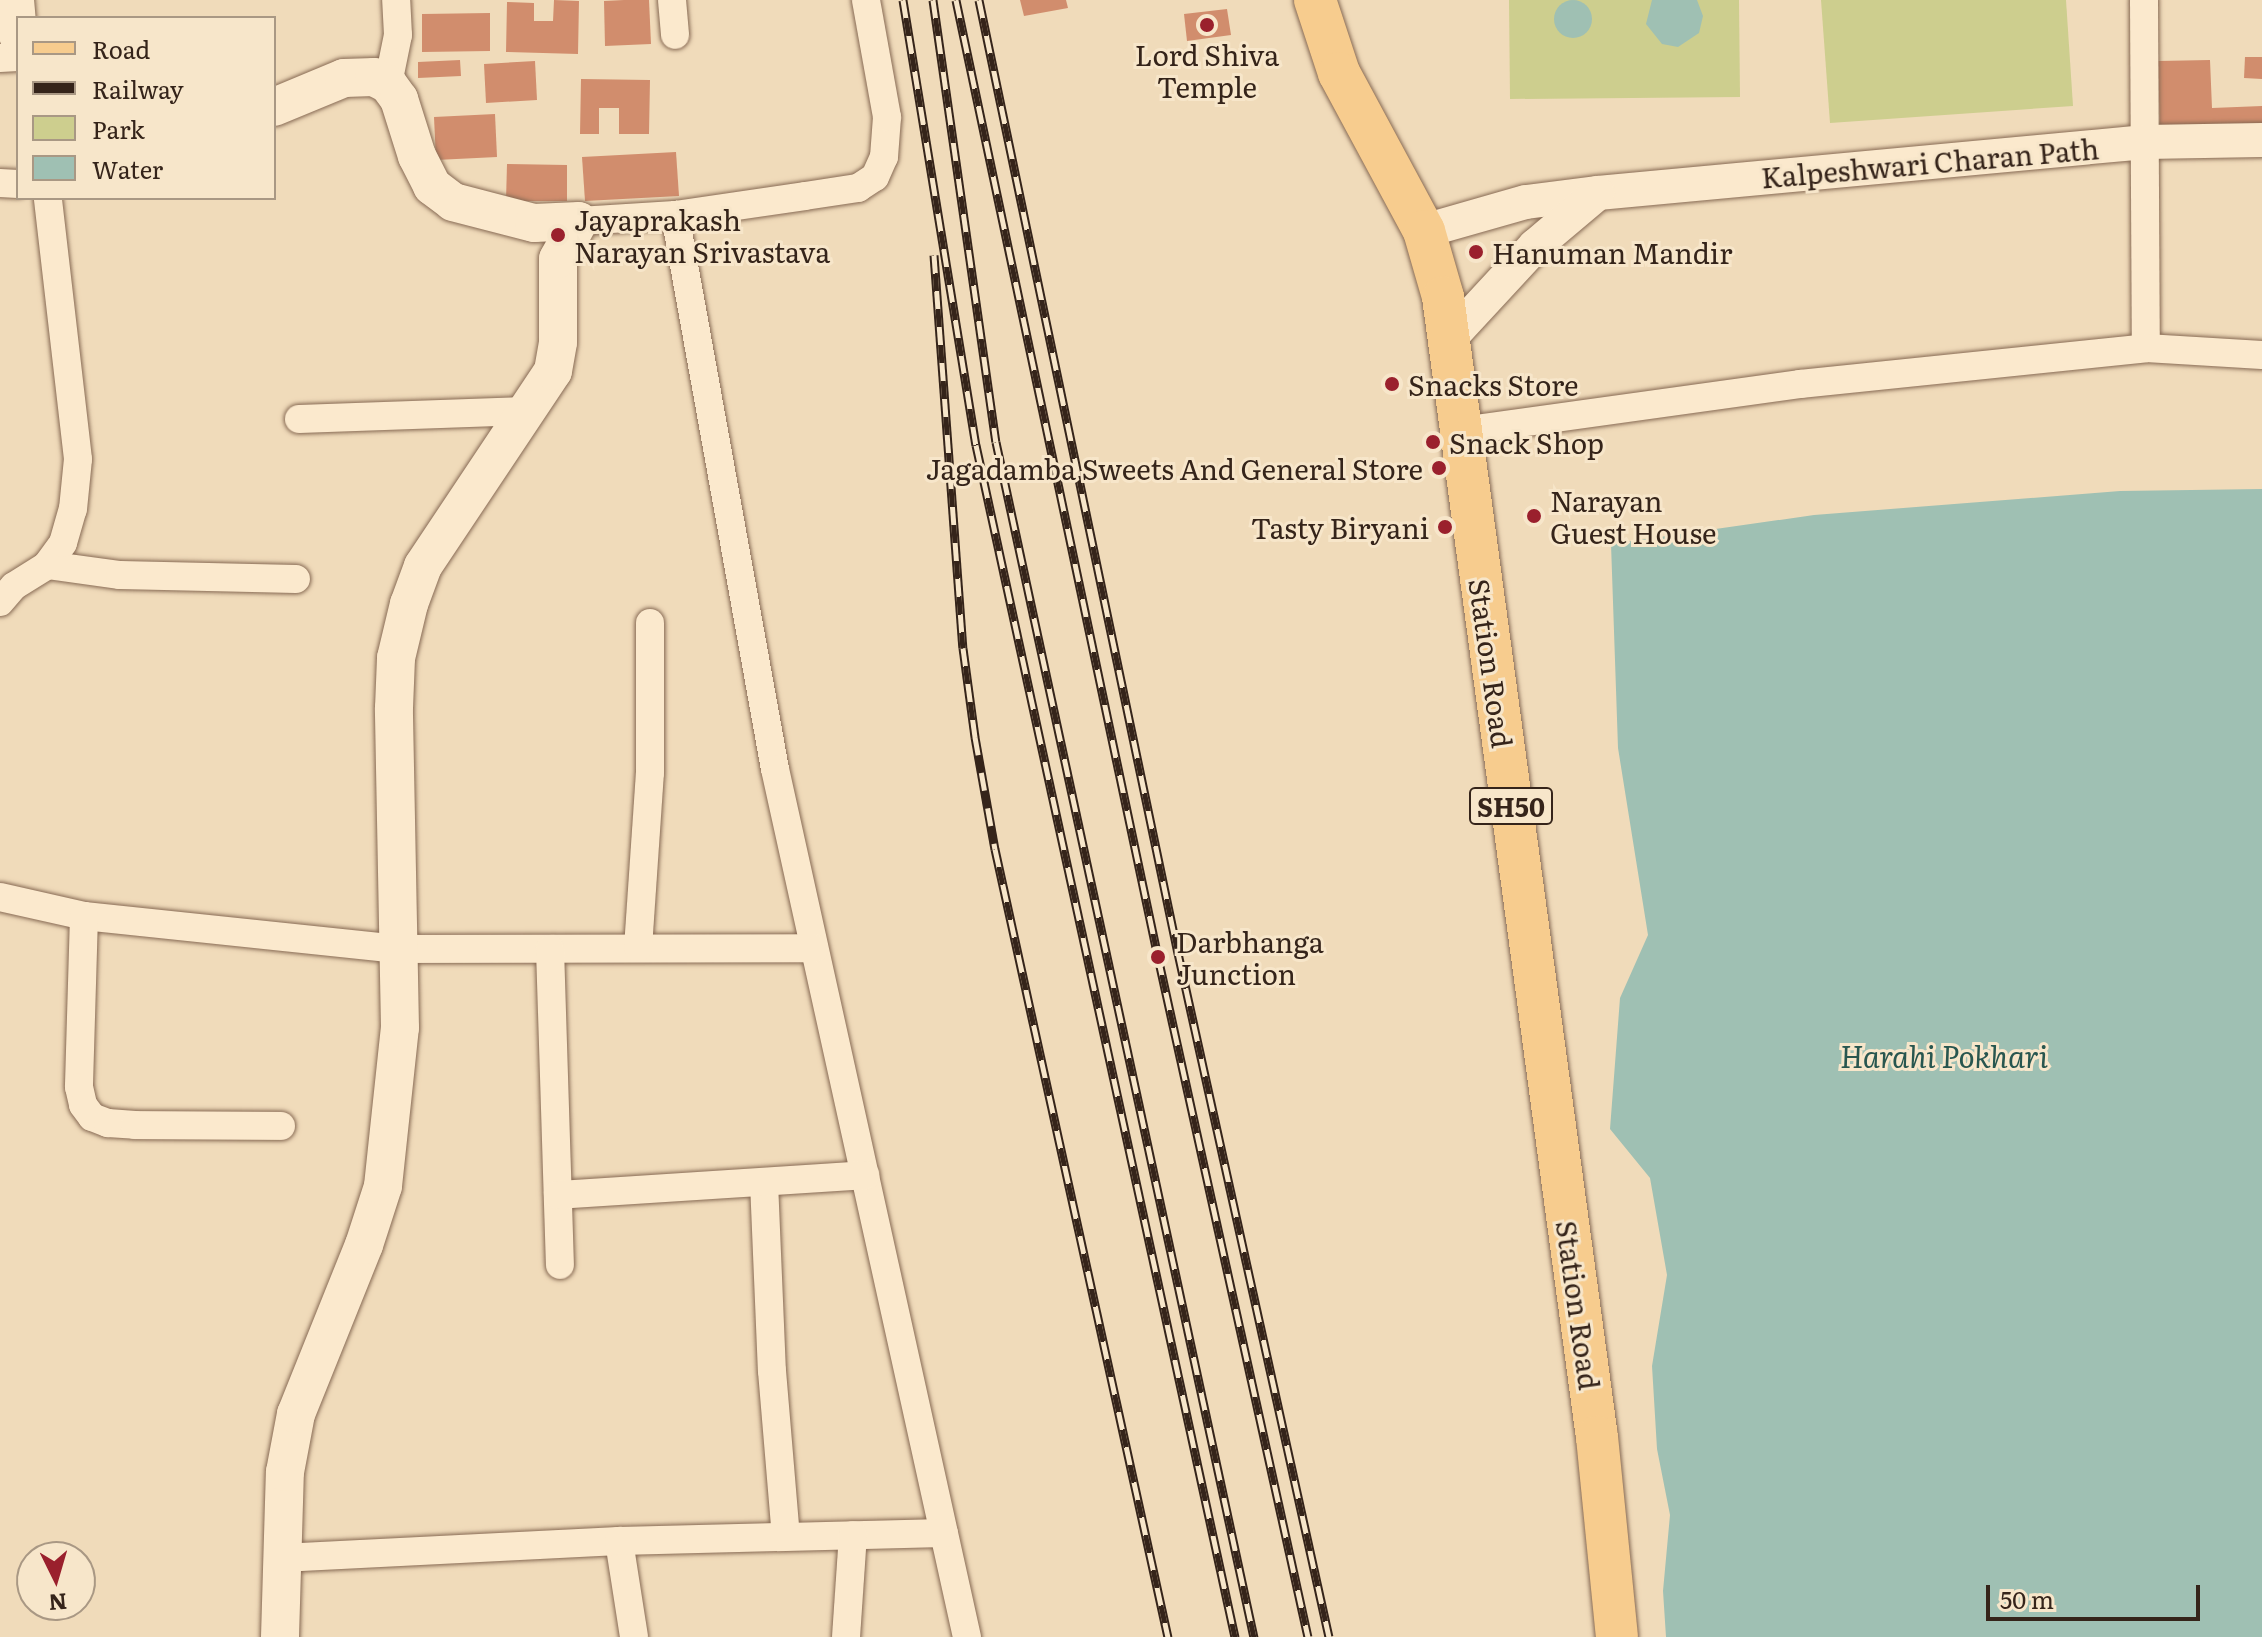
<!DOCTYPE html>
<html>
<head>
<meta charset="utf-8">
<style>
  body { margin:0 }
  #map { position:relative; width:2262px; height:1637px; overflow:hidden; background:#f0dbba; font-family:Literata,serif }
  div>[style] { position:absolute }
  .green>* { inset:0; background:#cdce8e }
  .water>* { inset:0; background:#9fc0b3 }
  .round { border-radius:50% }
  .building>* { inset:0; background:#d18d6d }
  .roads { filter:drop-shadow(0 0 2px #876a54) drop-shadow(0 0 2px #876a54) }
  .minor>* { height:28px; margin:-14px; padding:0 14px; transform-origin:14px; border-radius:14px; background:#fbe9cd }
  .tertiary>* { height:34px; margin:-17px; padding:0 17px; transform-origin:17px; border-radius:17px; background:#fbe9cd }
  .secondary>* { height:38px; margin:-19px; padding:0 19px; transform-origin:19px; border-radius:19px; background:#fbe9cd }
  .primary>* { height:42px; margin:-21px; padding:0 21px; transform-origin:21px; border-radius:21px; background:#f7cc8e }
  .rail>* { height:9px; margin-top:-4.5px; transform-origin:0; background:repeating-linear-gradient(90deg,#f7e6ca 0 18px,#35241a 0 36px); box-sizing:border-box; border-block:2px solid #35241a }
  .dots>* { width:22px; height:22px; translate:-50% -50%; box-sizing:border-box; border:4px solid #f7e6ca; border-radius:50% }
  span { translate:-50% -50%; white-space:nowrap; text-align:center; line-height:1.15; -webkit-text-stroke:6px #f7e6ca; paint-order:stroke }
  .shield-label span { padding:2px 6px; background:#f7e6ca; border:2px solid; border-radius:6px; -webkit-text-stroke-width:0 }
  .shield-label { font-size:26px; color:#35241a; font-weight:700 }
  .poi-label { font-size:28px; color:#35241a }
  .left { translate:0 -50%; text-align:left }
  .right { translate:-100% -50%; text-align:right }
  .street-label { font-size:28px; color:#35241a }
  .water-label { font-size:30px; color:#28564f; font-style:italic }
  .legend { position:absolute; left:16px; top:16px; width:260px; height:184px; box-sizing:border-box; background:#f7e6ca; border:2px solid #a99884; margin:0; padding:10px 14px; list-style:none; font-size:24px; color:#35241a }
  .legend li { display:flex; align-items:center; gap:16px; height:40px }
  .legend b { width:40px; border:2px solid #a99884 }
  .north { position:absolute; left:16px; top:1541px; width:80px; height:80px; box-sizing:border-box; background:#f7e6ca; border:2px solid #a99884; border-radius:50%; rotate:175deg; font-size:22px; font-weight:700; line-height:32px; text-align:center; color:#35241a }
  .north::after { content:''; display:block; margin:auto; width:28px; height:36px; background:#9a202d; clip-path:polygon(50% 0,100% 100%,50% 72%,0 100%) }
  .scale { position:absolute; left:1986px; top:1585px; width:214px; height:36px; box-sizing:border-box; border:4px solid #35241a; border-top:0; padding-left:10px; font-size:24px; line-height:28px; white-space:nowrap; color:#35241a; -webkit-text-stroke:6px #f7e6ca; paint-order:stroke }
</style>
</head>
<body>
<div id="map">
  <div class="green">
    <i style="clip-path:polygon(1509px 0,1739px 0,1740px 97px,1510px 99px)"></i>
    <i style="clip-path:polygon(1821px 0,2066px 0,2073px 106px,1830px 123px)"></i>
  </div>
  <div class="water">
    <i style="clip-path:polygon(1652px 0,1697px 0,1703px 16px,1699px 33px,1678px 47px,1662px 44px,1646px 24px)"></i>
    <i class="round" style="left:1554px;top:0;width:38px;height:38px"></i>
    <i style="clip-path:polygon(2262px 489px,2262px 1637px,1666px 1637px,1663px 1591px,1670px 1515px,1657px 1449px,1652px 1366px,1667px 1275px,1650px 1178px,1610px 1129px,1620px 998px,1648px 935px,1618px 748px,1611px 544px,1814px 515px,2120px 491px)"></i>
  </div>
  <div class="building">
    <i style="clip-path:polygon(554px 0,579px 1px,578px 54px,506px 52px,507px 2px,534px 3px,534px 21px,553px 21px)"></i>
    <i style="clip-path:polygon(624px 0,649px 0,651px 44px,605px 46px,604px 1px)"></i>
    <i style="clip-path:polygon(1020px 0,1066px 0,1068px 8px,1024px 16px)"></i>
    <i style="clip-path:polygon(1227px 9px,1231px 35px,1187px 41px,1184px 14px)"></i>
    <i style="clip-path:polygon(490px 13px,490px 51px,422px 52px,422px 14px)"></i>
    <i style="clip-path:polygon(2245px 57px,2262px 57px,2262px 79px,2244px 78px)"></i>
    <i style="clip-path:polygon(460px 60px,461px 76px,418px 78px,418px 62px)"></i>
    <i style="clip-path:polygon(2210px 60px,2212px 108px,2262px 106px,2262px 126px,2160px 130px,2158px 61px)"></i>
    <i style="clip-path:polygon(535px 61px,537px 100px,486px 103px,484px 64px)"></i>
    <i style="clip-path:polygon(581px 79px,650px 80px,649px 134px,619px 134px,619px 108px,599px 108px,599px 134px,580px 134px)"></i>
    <i style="clip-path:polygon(495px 114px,497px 157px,436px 160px,434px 117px)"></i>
    <i style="clip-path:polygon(676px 152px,679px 196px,585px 201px,582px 157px)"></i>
    <i style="clip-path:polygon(507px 164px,567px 165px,567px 201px,506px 201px)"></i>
  </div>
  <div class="roads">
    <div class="minor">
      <i style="left:672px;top:0;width:35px;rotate:85deg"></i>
      <i style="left:2144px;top:0;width:348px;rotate:89.7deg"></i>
      <i style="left:0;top:58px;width:18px;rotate:-3deg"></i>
      <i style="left:388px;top:84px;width:50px;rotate:-78.5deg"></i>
      <i style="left:398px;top:35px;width:35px;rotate:-93deg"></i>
      <i style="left:0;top:183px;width:18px;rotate:3deg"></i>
      <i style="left:675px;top:215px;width:563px;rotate:79.77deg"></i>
      <i style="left:775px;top:769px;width:889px;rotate:77.53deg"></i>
      <i style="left:579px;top:221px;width:96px;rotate:-3.6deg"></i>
      <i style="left:675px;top:215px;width:131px;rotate:-8.3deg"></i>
      <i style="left:805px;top:196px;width:54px;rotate:-8.6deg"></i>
      <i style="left:858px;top:188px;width:20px;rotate:-33deg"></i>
      <i style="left:875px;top:177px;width:22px;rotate:-66deg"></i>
      <i style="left:884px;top:157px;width:40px;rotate:-85.7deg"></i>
      <i style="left:887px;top:117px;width:119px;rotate:-100.2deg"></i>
      <i style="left:299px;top:419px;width:227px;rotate:-2deg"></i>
      <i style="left:1462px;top:431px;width:341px;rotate:-7.9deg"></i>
      <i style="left:1800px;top:384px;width:348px;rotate:-5.9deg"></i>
      <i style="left:2146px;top:348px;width:116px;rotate:3.5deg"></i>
      <i style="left:47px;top:565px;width:74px;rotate:7.8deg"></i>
      <i style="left:120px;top:575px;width:176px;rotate:1.3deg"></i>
      <i style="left:0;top:602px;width:21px;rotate:-49deg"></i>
      <i style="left:14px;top:586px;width:39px;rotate:-32deg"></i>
      <i style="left:47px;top:565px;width:27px;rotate:-54deg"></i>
      <i style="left:63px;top:543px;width:35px;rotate:-74deg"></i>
      <i style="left:73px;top:509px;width:50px;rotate:-84.3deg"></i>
      <i style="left:78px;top:459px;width:263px;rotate:-96.6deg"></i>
      <i style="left:0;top:897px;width:86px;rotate:12.7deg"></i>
      <i style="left:84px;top:916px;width:316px;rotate:6deg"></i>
      <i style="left:398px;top:949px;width:416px;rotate:-0.1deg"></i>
      <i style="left:84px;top:916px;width:171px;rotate:91.7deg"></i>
      <i style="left:79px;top:1087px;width:18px;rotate:77deg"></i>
      <i style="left:83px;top:1105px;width:15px;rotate:53deg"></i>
      <i style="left:92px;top:1117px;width:17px;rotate:21deg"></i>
      <i style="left:108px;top:1123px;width:27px;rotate:4deg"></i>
      <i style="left:135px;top:1125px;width:146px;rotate:0.4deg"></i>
      <i style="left:638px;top:948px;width:175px;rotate:-86.1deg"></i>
      <i style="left:650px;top:773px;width:150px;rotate:-90deg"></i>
      <i style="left:550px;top:949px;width:316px;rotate:88.2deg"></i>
      <i style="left:764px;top:1182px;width:189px;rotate:87.6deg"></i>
      <i style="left:772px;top:1371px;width:166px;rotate:85.2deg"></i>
      <i style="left:558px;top:1195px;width:308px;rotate:-3.7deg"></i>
      <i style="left:619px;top:1541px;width:97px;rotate:81.1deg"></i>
      <i style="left:281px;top:1558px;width:338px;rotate:-2.9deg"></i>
      <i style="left:619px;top:1541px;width:325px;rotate:-1.4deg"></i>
      <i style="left:846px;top:1637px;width:102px;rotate:-86.1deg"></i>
    </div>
    <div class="tertiary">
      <i style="left:1424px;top:231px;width:106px;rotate:-15.9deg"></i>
      <i style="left:1526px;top:202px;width:73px;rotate:-7.1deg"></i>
      <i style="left:1598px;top:193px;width:550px;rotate:-5.32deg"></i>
      <i style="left:2146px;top:142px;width:116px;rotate:-1deg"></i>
      <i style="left:1449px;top:339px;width:127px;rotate:-47.2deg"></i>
      <i style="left:1535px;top:246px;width:82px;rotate:-40.1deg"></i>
    </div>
    <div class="secondary">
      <i style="left:15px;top:0;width:36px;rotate:85deg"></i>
      <i style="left:274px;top:107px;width:76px;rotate:-22.5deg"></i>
      <i style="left:344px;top:78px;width:30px;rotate:-2deg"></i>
      <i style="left:374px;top:77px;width:16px;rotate:27deg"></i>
      <i style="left:388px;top:84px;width:19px;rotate:54deg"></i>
      <i style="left:399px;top:99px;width:60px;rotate:72.5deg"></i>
      <i style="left:417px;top:156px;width:34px;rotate:63deg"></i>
      <i style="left:432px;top:186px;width:26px;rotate:37deg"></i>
      <i style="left:453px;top:202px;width:84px;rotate:14.5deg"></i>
      <i style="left:534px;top:223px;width:45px;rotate:-2.5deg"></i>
      <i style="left:280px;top:1637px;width:165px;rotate:-88.3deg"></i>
      <i style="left:285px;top:1472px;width:59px;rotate:-79.3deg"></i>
      <i style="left:296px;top:1414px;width:182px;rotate:-68.1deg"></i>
      <i style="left:364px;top:1245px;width:62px;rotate:-72.1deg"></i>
      <i style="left:383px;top:1186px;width:159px;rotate:-83.9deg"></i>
      <i style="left:400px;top:1028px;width:320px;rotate:-91.1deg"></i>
      <i style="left:394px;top:708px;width:50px;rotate:-87.7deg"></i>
      <i style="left:396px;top:658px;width:56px;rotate:-76.5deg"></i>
      <i style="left:409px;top:604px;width:40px;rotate:-69.8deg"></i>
      <i style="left:423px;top:566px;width:234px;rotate:-56.3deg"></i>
      <i style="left:553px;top:371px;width:29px;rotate:-80deg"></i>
      <i style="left:558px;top:342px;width:83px;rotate:-90deg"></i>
      <i style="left:558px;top:259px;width:43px;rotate:-61.1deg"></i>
    </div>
    <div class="primary">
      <i style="left:1315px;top:0;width:77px;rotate:71.8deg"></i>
      <i style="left:1339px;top:73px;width:179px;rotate:61.7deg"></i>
      <i style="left:1424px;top:231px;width:69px;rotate:73.9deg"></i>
      <i style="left:1443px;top:297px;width:1150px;rotate:82.31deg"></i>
      <i style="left:1597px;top:1437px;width:201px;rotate:84.3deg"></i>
    </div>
  </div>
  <div class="rail">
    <i style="left:903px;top:0;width:451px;rotate:80.7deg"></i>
    <i style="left:976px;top:445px;width:1220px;rotate:77.74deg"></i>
    <i style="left:933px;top:0;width:446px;rotate:81.9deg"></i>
    <i style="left:996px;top:442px;width:1223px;rotate:77.82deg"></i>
    <i style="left:956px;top:0;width:978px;rotate:78.08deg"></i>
    <i style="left:1158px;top:957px;width:696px;rotate:77.56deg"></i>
    <i style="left:979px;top:0;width:974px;rotate:78.21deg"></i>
    <i style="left:1178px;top:953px;width:700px;rotate:77.55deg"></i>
    <i style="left:934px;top:255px;width:394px;rotate:85.8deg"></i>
    <i style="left:963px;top:648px;width:90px;rotate:82.3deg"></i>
    <i style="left:975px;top:737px;width:114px;rotate:79.9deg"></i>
    <i style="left:995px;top:849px;width:807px;rotate:77.62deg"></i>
  </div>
  <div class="dots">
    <i style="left:1207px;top:25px;background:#9a202d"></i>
    <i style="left:558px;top:235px;background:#9a202d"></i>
    <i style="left:1476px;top:252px;background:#9a202d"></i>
    <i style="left:1392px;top:384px;background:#9a202d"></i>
    <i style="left:1433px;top:442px;background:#9a202d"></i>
    <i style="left:1439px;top:468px;background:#9a202d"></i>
    <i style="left:1534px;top:516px;background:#9a202d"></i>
    <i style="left:1445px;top:527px;background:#9a202d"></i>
    <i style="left:1158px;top:957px;background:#9a202d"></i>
  </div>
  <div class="shield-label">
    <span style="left:1511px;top:806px">SH50</span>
  </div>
  <div class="poi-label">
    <span style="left:1207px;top:70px">Lord Shiva<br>Temple</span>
    <span class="left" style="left:574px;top:235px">Jayaprakash<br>Narayan Srivastava</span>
    <span class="left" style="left:1492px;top:252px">Hanuman Mandir</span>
    <span class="left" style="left:1408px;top:384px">Snacks Store</span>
    <span class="left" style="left:1449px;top:442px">Snack Shop</span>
    <span class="right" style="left:1423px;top:468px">Jagadamba Sweets And General Store</span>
    <span class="left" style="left:1550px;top:516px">Narayan<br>Guest House</span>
    <span class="right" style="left:1429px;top:527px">Tasty Biryani</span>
    <span class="left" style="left:1176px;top:957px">Darbhanga<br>Junction</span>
  </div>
  <div class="street-label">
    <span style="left:1930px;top:162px;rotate:-5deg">Kalpeshwari Charan Path</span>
    <span style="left:1492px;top:663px;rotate:82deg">Station Road</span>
    <span style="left:1579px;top:1305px;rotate:82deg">Station Road</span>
  </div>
  <div class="water-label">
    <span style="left:1944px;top:1055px">Harahi Pokhari</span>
  </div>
  <ul class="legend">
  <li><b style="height:10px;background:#f7cc8e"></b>Road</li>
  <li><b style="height:10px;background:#35241a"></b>Railway</li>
  <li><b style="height:22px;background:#cdce8e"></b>Park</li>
  <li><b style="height:22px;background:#9fc0b3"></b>Water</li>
  </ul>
  <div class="north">N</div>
  <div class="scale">50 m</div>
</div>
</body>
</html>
